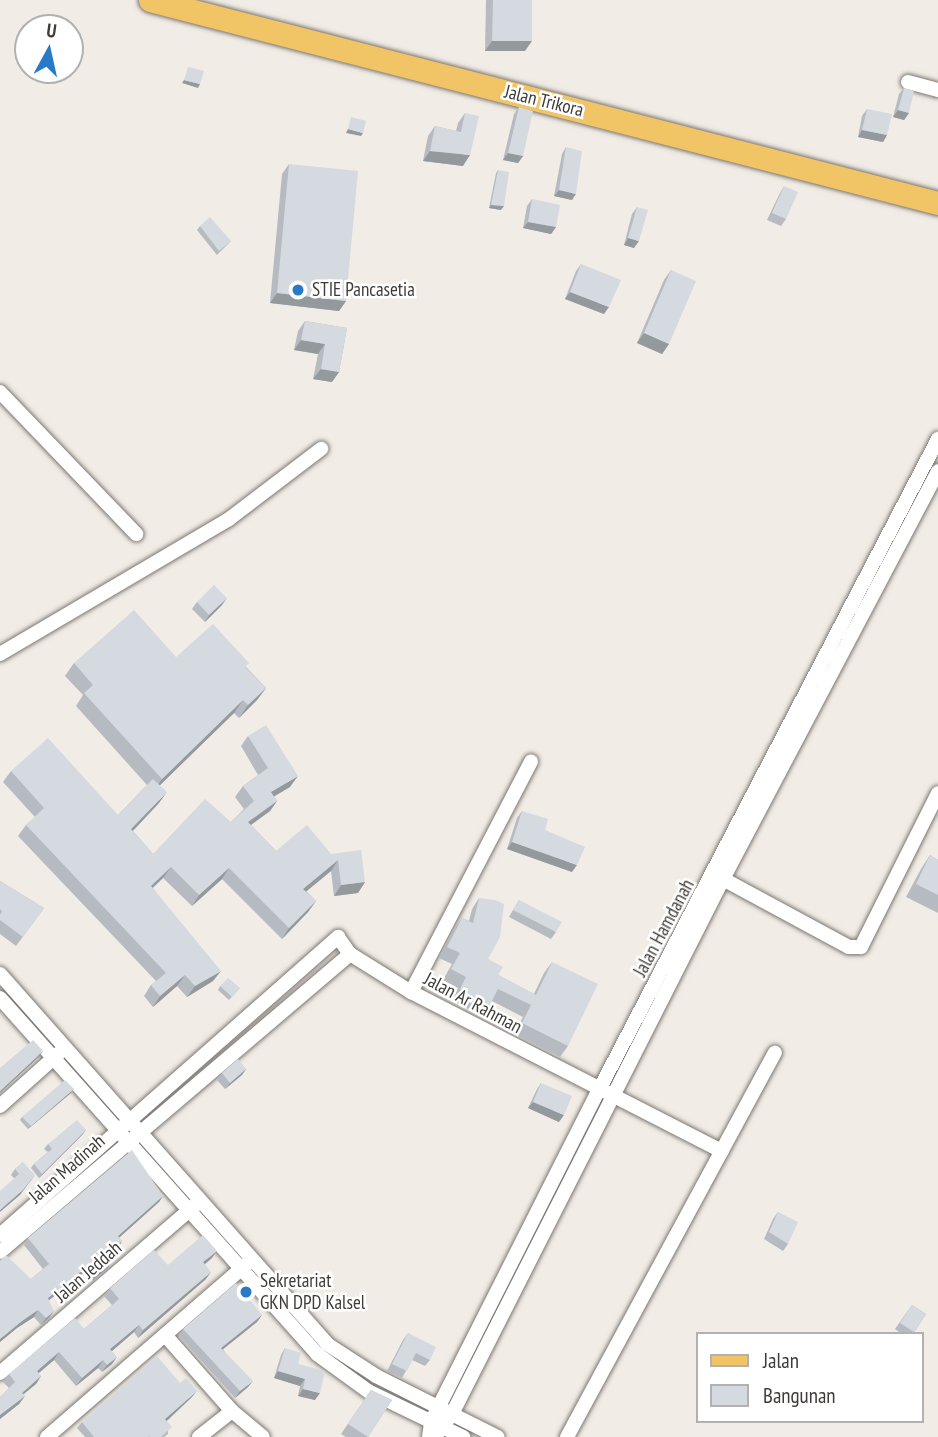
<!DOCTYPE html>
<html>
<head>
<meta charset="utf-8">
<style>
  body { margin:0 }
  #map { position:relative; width:938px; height:1437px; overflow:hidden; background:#f1ece5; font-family:"PT Sans Narrow",sans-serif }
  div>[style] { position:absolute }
  .roads { filter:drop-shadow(0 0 2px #7c7771) drop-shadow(0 0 2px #7c7771) }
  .street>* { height:14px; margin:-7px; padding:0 7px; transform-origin:7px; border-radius:7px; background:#fff }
  .primary>* { height:23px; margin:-11.5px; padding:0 11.5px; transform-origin:11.5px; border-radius:11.5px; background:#f1c466 }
  .wall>* { inset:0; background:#b6bbc1 }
  .shaded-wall>* { inset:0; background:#94999d }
  .building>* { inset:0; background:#d4dae0 }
  .dots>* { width:19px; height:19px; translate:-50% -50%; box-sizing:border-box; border:4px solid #fff; border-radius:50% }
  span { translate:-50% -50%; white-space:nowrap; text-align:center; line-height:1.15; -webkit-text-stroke:5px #fff; paint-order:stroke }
  .street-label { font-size:19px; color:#3e3c39 }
  .poi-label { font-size:19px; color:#3e3c39 }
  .left { translate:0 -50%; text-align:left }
  .legend { position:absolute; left:696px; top:1332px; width:228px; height:91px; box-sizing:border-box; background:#fff; border:2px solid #b2b1b0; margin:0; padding:9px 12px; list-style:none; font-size:21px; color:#3e3c39 }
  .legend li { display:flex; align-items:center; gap:14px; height:35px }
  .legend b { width:35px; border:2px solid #b2b1b0 }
  .north { position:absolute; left:14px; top:14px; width:70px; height:70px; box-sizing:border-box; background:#fff; border:2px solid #b2b1b0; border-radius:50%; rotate:8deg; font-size:19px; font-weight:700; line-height:28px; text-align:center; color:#3e3c39 }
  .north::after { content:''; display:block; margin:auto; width:24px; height:32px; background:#277ac8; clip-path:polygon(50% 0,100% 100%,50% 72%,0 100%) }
</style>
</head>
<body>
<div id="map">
  <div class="roads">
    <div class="street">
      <i style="left:908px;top:82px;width:31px;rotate:15deg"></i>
      <i style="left:0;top:392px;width:197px;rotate:46.2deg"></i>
      <i style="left:0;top:654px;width:266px;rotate:-30.5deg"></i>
      <i style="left:229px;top:519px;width:116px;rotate:-37.3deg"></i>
      <i style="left:723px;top:879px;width:143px;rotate:28.4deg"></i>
      <i style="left:849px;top:947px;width:12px"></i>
      <i style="left:861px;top:947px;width:172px;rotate:-63.4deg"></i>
      <i style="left:0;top:974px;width:494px;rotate:48.5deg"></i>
      <i style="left:327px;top:1344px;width:59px;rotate:33.1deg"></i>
      <i style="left:376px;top:1376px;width:136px;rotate:26.6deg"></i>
      <i style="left:411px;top:992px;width:260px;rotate:-62.5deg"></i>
      <i style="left:0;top:998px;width:477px;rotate:48.3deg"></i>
      <i style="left:317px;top:1354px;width:63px;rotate:36deg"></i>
      <i style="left:368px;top:1391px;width:106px;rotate:25.8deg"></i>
      <i style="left:0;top:1106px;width:79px;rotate:-41.9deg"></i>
      <i style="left:0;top:1235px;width:451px;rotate:-41.4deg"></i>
      <i style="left:338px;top:937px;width:21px;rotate:55deg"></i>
      <i style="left:350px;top:954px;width:72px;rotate:31.9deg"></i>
      <i style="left:411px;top:992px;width:349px;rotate:27.1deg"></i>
      <i style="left:0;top:1252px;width:460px;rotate:-40.4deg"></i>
      <i style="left:165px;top:1335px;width:101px;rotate:48.6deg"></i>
      <i style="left:0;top:1373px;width:257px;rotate:-40.7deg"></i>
      <i style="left:47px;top:1437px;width:264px;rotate:-40.9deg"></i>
      <i style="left:199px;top:1437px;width:42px;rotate:-38.2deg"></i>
      <i style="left:232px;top:1411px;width:40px;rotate:40deg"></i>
      <i style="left:429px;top:1437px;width:15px;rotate:-82deg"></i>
      <i style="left:431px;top:1422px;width:374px;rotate:-63.2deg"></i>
      <i style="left:600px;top:1088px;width:732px;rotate:-62.49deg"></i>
      <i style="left:435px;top:1437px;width:29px;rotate:-54deg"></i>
      <i style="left:452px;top:1414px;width:600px;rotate:-63.14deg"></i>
      <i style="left:723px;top:879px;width:461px;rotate:-62.2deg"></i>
      <i style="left:567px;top:1437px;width:437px;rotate:-61.6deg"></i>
    </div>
    <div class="primary">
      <i style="left:150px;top:0;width:814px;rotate:14.45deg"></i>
    </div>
  </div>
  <div class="wall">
    <i style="clip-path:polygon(486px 0,532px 0,525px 51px,485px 51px)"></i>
    <i style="clip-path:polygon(904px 88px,909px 113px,904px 120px,893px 117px,899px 94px)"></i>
    <i style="clip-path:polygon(519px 107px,523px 156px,518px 163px,503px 160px,514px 114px)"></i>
    <i style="clip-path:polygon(867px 109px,887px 135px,883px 142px,858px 137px,862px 116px)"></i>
    <i style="clip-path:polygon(465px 113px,463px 166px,423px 161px,428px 136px,435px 126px,456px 131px,458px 123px)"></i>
    <i style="clip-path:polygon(566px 147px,572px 200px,554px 196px,562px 154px)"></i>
    <i style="clip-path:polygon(289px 164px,346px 301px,339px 311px,270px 303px,282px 174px)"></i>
    <i style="clip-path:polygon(498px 170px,501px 210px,489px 208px,496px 173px)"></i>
    <i style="clip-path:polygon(784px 186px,786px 219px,781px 226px,767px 220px,780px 193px)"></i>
    <i style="clip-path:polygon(532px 199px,556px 227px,551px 234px,523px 228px,527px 206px)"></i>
    <i style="clip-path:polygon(637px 207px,634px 248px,624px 245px,632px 214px)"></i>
    <i style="clip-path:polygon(200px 226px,231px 241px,217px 255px,197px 230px)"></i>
    <i style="clip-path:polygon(581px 264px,604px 314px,565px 299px,576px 271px)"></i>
    <i style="clip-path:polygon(671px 270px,669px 344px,662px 354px,637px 343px,664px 280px)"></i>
    <i style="clip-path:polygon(305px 321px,347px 328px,339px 372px,332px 382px,313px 379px,318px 354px,294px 350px,298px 331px)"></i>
    <i style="clip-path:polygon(197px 602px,222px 605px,205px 622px,192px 609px)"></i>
    <i style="clip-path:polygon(176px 657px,246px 667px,266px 688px,257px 700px,239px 718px,234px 713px,160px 785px,159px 803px,133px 831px,153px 854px,231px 822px,244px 809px,235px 797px,243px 786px,258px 775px,241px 746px,248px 736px,290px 787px,274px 796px,277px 801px,270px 811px,251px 825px,276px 851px,331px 854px,365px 882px,358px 893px,334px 896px,331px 871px,306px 891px,316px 901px,308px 912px,282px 939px,222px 879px,192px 906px,163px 878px,153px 888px,213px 981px,187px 997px,177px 986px,153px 1007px,144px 996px,151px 985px,156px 981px,18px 836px,26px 825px,35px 817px,3px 782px,11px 771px,118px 815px,147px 785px,76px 706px,83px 695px,65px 676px,74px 663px)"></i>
    <i style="clip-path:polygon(522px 811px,545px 830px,572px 872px,507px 849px,517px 818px)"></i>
    <i style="clip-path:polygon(930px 855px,938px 860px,938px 913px,906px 897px,921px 869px)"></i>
    <i style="clip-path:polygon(0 881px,44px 908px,16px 946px,0 934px)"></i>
    <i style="clip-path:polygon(479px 898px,488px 959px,498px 975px,534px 994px,544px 973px,552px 962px,568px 1046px,560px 1057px,514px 1034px,523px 1017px,492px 1001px,482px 1016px,452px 1000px,458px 988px,443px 980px,452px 964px,439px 958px,454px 929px,462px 918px,469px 921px,472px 909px)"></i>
    <i style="clip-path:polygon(519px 900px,556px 932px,551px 939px,509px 917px)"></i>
    <i style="clip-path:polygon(220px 986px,240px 988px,229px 1000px,218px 990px)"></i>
    <i style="clip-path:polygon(246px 1069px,242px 1075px,225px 1089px,217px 1080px,222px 1073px)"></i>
    <i style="clip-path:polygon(541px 1083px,559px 1122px,528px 1108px,537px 1089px)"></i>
    <i style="clip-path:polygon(74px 1089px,71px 1093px,28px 1129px,20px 1120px,22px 1117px)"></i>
    <i style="clip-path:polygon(86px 1130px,82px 1135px,39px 1178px,31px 1168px,34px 1164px,48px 1152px,44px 1149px,48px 1144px)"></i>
    <i style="clip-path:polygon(23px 1162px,20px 1195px,14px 1178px,11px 1175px,15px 1169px)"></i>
    <i style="clip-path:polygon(163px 1196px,159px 1202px,119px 1238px,122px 1241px,118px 1248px,108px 1256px,112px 1261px,108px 1268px,92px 1281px,83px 1273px,49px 1300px,49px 1318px,41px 1325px,34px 1317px,17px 1328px,0 1342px,0 1261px,31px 1279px,43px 1269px,24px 1245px,28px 1238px)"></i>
    <i style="clip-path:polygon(778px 1212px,788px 1244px,783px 1251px,764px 1239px,773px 1219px)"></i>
    <i style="clip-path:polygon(212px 1258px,205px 1264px,206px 1279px,138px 1338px,134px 1332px,112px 1351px,112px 1364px,102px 1372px,98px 1368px,76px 1386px,54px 1360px,38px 1373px,41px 1376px,36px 1384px,23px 1395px,25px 1396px,19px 1404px,0 1419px,0 1397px,9px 1388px,3px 1382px,9px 1374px,84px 1329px,112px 1305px,104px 1296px,110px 1288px,168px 1265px)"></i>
    <i style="clip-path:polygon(912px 1305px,926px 1314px,913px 1334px,902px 1334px,895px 1329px)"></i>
    <i style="clip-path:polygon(262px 1315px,257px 1322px,223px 1349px,248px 1387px,235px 1398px,179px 1336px,183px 1329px)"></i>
    <i style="clip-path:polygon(408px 1333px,430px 1360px,425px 1366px,412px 1360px,402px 1378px,387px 1371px,403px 1340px)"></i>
    <i style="clip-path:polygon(285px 1348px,298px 1364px,315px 1400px,298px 1396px,300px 1386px,274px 1378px,281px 1355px)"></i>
    <i style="clip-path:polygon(371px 1390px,392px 1400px,368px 1437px,346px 1437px,341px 1434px)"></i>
    <i style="clip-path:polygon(192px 1397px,167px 1421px,168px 1434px,164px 1437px,85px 1437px,77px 1428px,82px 1422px)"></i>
  </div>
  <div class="shaded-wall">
    <i style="clip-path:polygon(492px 41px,532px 41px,525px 51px,485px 51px)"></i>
    <i style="clip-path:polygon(184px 80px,200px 84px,198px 88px,182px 83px)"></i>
    <i style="clip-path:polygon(898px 110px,909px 113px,904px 120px,893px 117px)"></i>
    <i style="clip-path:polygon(348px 129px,363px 133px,361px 136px,346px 133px)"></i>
    <i style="clip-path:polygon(862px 130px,887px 135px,883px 142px,858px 137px)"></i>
    <i style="clip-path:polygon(430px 151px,470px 155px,463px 166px,423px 161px)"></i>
    <i style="clip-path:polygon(508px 153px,523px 156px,518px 163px,503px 160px)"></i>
    <i style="clip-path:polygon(559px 190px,576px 194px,572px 200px,554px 196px)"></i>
    <i style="clip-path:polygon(491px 205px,504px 206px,501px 210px,489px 208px)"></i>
    <i style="clip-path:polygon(528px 222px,556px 227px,551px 234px,523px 228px)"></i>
    <i style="clip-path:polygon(628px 238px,639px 241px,634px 248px,624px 245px)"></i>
    <i style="clip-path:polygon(570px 292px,609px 307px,604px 314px,565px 299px)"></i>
    <i style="clip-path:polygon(277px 293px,346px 301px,339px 311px,270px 303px)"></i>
    <i style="clip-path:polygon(644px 333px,669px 344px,662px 354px,637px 343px)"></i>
    <i style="clip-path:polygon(301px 340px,325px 344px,318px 354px,294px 350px)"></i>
    <i style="clip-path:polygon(321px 369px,339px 372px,332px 382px,313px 379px)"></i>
    <i style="clip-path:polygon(227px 598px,222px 605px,205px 622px,209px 615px)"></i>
    <i style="clip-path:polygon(266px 688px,257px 700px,239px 718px,248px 705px)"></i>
    <i style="clip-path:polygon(243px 700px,234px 713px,153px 792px,162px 779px)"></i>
    <i style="clip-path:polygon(298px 776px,290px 787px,263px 803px,271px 792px)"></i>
    <i style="clip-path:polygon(167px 792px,159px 803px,124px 840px,131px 829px)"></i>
    <i style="clip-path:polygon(277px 801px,270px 811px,241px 832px,248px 822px)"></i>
    <i style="clip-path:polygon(512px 842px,577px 865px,572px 872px,507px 849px)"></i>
    <i style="clip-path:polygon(338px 860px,331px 871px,296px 900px,303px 889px)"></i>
    <i style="clip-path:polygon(171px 867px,163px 878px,143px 896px,151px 886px)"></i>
    <i style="clip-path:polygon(229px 868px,222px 879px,192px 906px,199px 895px)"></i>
    <i style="clip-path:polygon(365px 882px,358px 893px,334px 896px,341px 885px)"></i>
    <i style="clip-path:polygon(316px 901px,308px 912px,282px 939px,289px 928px)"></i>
    <i style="clip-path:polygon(221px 971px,213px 981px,187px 997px,195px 986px)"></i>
    <i style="clip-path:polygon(185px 975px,177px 986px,153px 1007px,160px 996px)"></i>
    <i style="clip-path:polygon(43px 1051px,39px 1057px,0 1093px,0 1091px)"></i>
    <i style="clip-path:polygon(246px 1069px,242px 1075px,225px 1089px,230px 1083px)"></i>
    <i style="clip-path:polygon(74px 1089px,71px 1093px,28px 1129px,31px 1126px)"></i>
    <i style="clip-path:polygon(533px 1102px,564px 1115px,559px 1122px,528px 1108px)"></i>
    <i style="clip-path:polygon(86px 1130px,82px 1135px,39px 1178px,42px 1174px)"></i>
    <i style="clip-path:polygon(35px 1175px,20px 1195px,0 1212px,0 1210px)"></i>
    <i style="clip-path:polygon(163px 1196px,159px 1202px,113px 1243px,118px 1236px)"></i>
    <i style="clip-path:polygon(122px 1241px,118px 1248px,102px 1261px,107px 1255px)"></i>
    <i style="clip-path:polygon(217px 1251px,212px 1258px,198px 1270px,203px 1262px)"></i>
    <i style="clip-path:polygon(112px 1261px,108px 1268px,92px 1281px,96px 1275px)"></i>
    <i style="clip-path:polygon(88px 1266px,83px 1273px,43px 1305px,48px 1298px)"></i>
    <i style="clip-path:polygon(211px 1272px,206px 1279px,138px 1338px,143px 1330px)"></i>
    <i style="clip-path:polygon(38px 1310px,34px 1317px,17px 1328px,0 1342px,0 1339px,22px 1321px)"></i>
    <i style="clip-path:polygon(54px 1311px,49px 1318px,41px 1325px,46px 1318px)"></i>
    <i style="clip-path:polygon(262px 1315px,257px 1322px,217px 1354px,221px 1348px)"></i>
    <i style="clip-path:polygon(139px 1325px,134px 1332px,105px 1357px,110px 1349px)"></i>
    <i style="clip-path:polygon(59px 1352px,54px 1360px,32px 1379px,37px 1371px)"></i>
    <i style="clip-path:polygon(117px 1357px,112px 1364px,102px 1372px,107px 1365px)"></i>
    <i style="clip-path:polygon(103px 1360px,98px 1368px,76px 1386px,82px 1378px)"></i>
    <i style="clip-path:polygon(278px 1371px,305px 1379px,300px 1386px,274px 1378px)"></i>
    <i style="clip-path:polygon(41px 1376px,36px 1384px,16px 1400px,22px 1393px)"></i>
    <i style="clip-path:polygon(253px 1381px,248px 1387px,235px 1398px,240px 1391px)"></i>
    <i style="clip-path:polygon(303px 1389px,320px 1393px,315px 1400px,298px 1396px)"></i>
    <i style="clip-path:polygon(197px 1391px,192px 1397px,161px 1426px,165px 1419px)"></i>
    <i style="clip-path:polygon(25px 1396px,19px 1404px,0 1419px,0 1415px)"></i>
  </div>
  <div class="building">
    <i style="clip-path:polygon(493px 0,532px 0,532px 41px,492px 41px)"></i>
    <i style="clip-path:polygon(188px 67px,204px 71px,200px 84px,184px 80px)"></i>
    <i style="clip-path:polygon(904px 88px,914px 91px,909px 113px,898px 110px)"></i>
    <i style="clip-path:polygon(519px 107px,533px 111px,523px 156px,508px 153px)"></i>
    <i style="clip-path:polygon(867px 109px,892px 114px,887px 135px,862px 130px)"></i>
    <i style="clip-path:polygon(465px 113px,479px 116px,470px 155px,430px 151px,435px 126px,461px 132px)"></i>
    <i style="clip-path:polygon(351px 117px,366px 121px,363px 133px,348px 129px)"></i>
    <i style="clip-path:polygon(566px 147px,582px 151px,576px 194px,559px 190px)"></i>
    <i style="clip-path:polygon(289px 164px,358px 171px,346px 301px,277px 293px)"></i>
    <i style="clip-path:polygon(498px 170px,509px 172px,504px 206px,491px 205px)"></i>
    <i style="clip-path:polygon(784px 186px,798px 192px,786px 219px,772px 213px)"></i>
    <i style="clip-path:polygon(532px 199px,560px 205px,556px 227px,528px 222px)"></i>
    <i style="clip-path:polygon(637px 207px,648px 210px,639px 241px,628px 238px)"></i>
    <i style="clip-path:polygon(210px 217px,231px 241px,219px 251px,200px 226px)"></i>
    <i style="clip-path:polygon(581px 264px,621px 280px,609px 307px,570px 292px)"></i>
    <i style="clip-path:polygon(671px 270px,696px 281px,669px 344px,644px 333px)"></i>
    <i style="clip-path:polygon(305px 321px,347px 328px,339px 372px,321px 369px,325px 344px,301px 340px)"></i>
    <i style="clip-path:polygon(214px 585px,227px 598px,209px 615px,197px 602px)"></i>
    <i style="clip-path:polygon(134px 610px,176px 657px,213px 624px,249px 663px,245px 667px,266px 688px,248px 705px,243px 700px,162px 779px,84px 693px,93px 685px,74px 663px)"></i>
    <i style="clip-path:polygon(266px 725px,298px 776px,271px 792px,277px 801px,248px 822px,276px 851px,307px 825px,331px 854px,361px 850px,365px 882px,341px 885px,338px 860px,303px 889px,316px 901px,289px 928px,229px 868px,199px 895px,171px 867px,151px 886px,221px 971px,195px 986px,185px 975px,160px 996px,151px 985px,166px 973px,26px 825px,44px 808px,11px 771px,48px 738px,118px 815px,153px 779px,167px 792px,131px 829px,153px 854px,205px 799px,231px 822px,254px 801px,243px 786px,268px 768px,248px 736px)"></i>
    <i style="clip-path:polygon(522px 811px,548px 819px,545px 830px,585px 847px,577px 865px,512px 842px)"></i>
    <i style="clip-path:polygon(930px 855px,938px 860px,938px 895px,916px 884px)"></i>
    <i style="clip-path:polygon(0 881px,44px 908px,23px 937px,0 920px,0 915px,2px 911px,0 909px)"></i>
    <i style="clip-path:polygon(479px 898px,495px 900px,504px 904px,500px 937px,488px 959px,503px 967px,498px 975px,536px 995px,552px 962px,598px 984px,568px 1046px,522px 1023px,531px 1005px,498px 989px,490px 1005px,460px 989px,466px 977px,451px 969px,460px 953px,447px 947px,462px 918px,473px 923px)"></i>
    <i style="clip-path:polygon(519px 900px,562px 922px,556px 932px,513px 910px)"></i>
    <i style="clip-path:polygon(228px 978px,240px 988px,232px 997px,220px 986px)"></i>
    <i style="clip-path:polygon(33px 1040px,43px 1051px,0 1091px,0 1068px)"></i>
    <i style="clip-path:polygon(238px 1059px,246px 1069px,230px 1083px,222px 1073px)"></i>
    <i style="clip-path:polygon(65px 1080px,74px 1089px,31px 1126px,22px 1117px)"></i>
    <i style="clip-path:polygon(541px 1083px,572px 1096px,564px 1115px,533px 1102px)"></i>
    <i style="clip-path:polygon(77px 1120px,86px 1130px,42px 1174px,34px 1164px,52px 1149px,48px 1144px)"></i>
    <i style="clip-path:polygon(132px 1150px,163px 1196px,118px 1236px,122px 1241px,107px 1255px,112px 1261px,96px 1275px,88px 1266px,48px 1298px,54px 1311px,46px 1318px,38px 1310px,22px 1321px,0 1339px,0 1261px,6px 1255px,31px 1279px,49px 1264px,28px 1238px)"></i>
    <i style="clip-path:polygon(23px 1162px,35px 1175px,23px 1190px,0 1210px,0 1191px,19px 1174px,15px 1169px)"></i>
    <i style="clip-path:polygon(778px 1212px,798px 1222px,788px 1244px,769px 1232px)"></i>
    <i style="clip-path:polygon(203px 1235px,217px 1251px,203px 1262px,211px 1272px,143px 1330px,139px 1325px,110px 1349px,117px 1357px,107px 1365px,103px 1360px,82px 1378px,59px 1352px,37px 1371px,41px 1376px,22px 1393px,25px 1396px,0 1415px,0 1397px,15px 1382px,9px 1374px,75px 1318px,84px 1329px,119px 1299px,110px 1288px,154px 1250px,168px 1265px)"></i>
    <i style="clip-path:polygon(236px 1283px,262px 1315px,221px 1348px,253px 1381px,240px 1391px,183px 1329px)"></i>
    <i style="clip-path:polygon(912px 1305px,926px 1314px,914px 1332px,900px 1323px)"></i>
    <i style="clip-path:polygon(408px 1333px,436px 1347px,430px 1360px,416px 1353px,407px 1371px,392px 1364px)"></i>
    <i style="clip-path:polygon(285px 1348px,301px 1353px,298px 1364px,325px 1371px,320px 1393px,303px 1389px,305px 1379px,278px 1371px)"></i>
    <i style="clip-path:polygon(157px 1356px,180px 1383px,186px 1378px,197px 1391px,165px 1419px,172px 1427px,161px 1437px,150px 1437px,149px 1436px,148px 1437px,94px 1437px,82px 1422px)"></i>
    <i style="clip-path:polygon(371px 1390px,392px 1400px,368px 1437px,348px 1424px)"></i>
  </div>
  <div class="dots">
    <i style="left:298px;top:290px;background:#277ac8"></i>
    <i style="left:246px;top:1292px;background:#277ac8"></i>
  </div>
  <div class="street-label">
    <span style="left:544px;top:101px;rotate:14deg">Jalan Trikora</span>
    <span style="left:664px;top:928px;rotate:-62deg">Jalan Hamdanah</span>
    <span style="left:473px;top:1003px;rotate:28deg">Jalan Ar Rahman</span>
    <span style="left:67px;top:1169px;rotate:-41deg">Jalan Madinah</span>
    <span style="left:88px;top:1272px;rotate:-41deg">Jalan Jeddah</span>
  </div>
  <div class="poi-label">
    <span class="left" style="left:312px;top:290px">STIE Pancasetia</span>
    <span class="left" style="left:260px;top:1292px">Sekretariat<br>GKN DPD Kalsel</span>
  </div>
  <ul class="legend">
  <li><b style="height:9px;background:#f1c466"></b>Jalan</li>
  <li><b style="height:19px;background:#d4dae0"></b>Bangunan</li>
  </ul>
  <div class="north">U</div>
</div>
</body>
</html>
